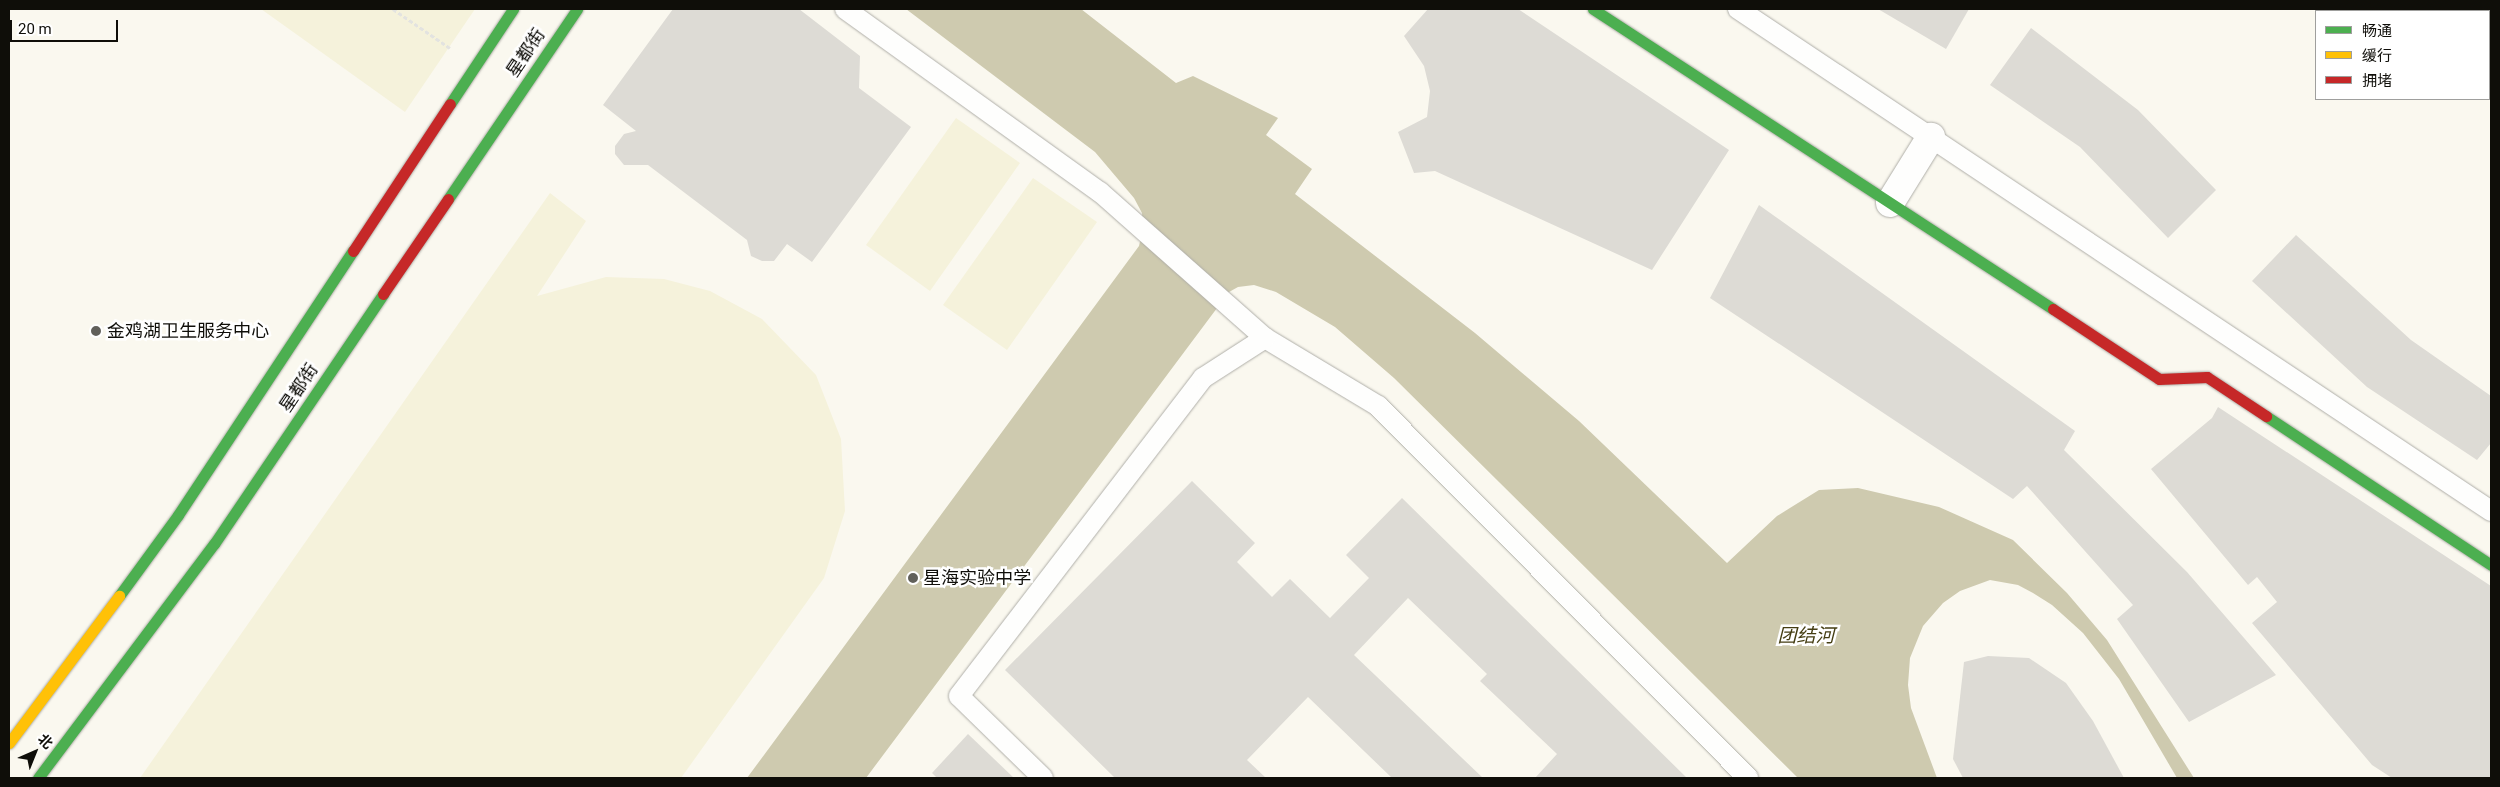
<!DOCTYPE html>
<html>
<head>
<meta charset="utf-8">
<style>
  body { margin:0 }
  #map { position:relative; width:2500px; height:787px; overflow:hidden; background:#faf8ef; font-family:Roboto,"Noto Sans SC",sans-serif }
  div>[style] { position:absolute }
  .green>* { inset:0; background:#f5f2db }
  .water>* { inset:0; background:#cecaaf }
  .building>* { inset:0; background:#dddbd5 }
  .path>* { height:3px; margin-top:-1.5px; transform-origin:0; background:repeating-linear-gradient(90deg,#e3e3e0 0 4px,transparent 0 6.5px) }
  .roads { filter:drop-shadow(0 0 1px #afaea8) drop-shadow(0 0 1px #afaea8) }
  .lane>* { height:20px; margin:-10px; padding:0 10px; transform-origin:10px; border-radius:10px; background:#fefefd }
  .street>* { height:28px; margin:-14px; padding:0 14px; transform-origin:14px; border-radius:14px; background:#fefefd }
  .fast>* { height:11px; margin:-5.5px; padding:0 5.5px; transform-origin:5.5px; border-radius:5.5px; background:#4caf50 }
  .slow>* { height:11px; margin:-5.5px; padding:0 5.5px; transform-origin:5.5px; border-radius:5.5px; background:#ffc107 }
  .jam>* { height:11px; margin:-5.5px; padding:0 5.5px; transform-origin:5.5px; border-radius:5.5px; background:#c62828 }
  .dots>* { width:14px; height:14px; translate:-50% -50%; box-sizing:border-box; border:2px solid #fff; border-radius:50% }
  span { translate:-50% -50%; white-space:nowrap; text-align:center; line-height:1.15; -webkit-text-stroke:5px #fff; paint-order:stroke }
  .street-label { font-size:18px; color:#0f0e09 }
  .poi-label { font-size:18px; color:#0f0e09 }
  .left { translate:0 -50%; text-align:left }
  .water-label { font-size:19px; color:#443d12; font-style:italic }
  .frame { position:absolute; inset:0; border:10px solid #0f0e09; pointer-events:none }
  .legend { position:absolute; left:2315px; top:10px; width:175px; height:90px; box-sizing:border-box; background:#fff; border:1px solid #9f9f9d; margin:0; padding:6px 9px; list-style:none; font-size:15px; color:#0f0e09 }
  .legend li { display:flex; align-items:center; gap:10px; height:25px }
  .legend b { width:25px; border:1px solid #9f9f9d }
  .north { position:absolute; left:10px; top:727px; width:50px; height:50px; -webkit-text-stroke:4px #fff; paint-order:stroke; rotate:44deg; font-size:14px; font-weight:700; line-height:20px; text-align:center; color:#0f0e09 }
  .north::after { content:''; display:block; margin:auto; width:18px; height:22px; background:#0f0e09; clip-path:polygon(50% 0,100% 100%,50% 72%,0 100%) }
  .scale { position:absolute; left:10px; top:20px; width:108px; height:22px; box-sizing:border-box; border:2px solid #0f0e09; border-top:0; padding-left:6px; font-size:15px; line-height:18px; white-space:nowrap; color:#0f0e09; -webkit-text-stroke:4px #fff; paint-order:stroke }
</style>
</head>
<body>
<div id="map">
  <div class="green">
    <i style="clip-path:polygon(261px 9px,475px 9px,405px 112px)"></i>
    <i style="clip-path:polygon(956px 118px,1020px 163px,930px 291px,866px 245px)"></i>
    <i style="clip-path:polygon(1033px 178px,1097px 222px,1007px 350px,943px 305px)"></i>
    <i style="clip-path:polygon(550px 193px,586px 221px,537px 296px,606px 277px,664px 279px,710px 291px,762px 319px,816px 375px,841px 439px,845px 511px,824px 578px,681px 778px,140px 778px)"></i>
  </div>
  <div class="water">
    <i style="clip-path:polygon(906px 9px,1081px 9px,1176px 83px,1193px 76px,1278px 118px,1266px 135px,1312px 169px,1295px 194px,1475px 333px,1579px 421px,1727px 563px,1777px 516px,1819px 490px,1858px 488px,1939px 507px,2013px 540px,2067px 593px,2107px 640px,2194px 778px,2177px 778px,2119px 679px,2083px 633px,2052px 605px,2033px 593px,2018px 585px,1990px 580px,1960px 591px,1943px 603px,1923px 626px,1910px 658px,1908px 685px,1911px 708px,1937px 778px,1798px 778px,1394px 378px,1335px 327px,1276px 292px,1254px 285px,1238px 287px,1229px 292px,866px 778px,747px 778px,1139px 246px,1143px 229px,1142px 213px,1134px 198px,1095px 152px)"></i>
  </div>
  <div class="building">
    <i style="clip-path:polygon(673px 9px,799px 9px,860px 56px,859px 88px,911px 127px,812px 262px,787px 244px,774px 261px,762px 261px,751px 256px,747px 240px,648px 165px,624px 165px,615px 154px,615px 146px,624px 134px,636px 131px,603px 105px)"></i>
    <i style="clip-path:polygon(1428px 9px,1518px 9px,1729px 150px,1652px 270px,1435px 171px,1414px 173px,1398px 132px,1427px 117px,1430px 91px,1424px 66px,1404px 36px)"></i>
    <i style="clip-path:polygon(1878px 9px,1969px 9px,1946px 49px)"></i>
    <i style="clip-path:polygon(2468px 9px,2491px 9px,2491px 24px,2489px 11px)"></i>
    <i style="clip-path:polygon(2031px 28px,2138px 110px,2216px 190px,2168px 238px,2080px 147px,1990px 85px)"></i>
    <i style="clip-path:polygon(2491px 41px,2491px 90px,2489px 89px)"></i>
    <i style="clip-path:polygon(1759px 205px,2075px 431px,2064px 450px,2187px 572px,2276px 675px,2189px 722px,2117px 619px,2133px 605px,2027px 486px,2013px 499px,1710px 298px)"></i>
    <i style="clip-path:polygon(2296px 235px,2411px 340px,2491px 396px,2491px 443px,2477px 460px,2367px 387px,2252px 281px)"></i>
    <i style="clip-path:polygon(2218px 407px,2491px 586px,2491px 778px,2392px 778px,2372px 765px,2252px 623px,2277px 602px,2257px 577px,2248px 585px,2151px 469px,2212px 418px)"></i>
    <i style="clip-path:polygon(1192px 481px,1255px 543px,1237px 562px,1272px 597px,1290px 579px,1330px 618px,1369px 578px,1346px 555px,1402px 498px,1687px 778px,1535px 778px,1557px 754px,1480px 681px,1487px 674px,1408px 598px,1354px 655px,1483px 778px,1392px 778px,1308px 697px,1247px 760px,1266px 778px,1115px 778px,1005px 670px)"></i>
    <i style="clip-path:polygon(1988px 656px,2029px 658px,2066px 683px,2093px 721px,2124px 778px,1963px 778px,1953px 759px,1964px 662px)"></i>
    <i style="clip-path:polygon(968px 734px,1014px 778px,937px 778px,932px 773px)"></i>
  </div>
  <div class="path">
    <i style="left:393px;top:9px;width:69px;rotate:34.4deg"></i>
  </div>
  <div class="roads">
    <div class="lane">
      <i style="left:845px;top:9px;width:314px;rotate:35.7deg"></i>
      <i style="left:1100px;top:192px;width:220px;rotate:41.5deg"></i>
      <i style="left:1265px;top:338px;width:132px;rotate:31deg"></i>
      <i style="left:1378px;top:406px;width:525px;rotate:45.15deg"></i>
      <i style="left:1738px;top:9px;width:905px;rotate:33.69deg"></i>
      <i style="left:1043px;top:778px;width:117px;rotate:-135.7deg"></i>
      <i style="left:959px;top:696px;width:401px;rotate:-52.5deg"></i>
      <i style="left:1203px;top:378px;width:74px;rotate:-32.8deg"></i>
    </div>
    <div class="street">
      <i style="left:1890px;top:203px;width:78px;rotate:-58.2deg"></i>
    </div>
    <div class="fast">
      <i style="left:1593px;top:9px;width:549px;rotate:33.11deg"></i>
      <i style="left:450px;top:104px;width:114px;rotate:-56.4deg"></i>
      <i style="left:448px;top:199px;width:230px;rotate:-55.8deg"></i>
      <i style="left:2266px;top:416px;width:270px;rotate:33.5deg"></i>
      <i style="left:119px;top:596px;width:100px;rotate:-53.9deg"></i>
      <i style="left:178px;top:515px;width:317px;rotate:-56.5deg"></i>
      <i style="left:38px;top:778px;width:293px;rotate:-53.1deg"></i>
      <i style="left:214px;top:544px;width:302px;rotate:-55.9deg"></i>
    </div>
    <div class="slow">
      <i style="left:9px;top:743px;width:184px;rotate:-53.2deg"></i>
    </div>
    <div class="jam">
      <i style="left:353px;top:251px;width:176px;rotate:-56.6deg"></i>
      <i style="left:383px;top:294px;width:115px;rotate:-55.6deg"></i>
      <i style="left:2053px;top:309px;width:127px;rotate:33.4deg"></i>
      <i style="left:2159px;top:379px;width:48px;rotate:-2.4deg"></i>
      <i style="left:2207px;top:377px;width:71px;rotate:33.5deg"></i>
    </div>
  </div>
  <div class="dots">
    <i style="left:96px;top:331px;background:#61605a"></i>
    <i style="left:913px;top:578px;background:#61605a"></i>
  </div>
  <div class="street-label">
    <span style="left:526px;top:53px;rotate:-56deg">星都街</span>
    <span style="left:299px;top:388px;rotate:-56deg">星都街</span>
  </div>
  <div class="poi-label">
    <span class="left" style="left:107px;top:331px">金鸡湖卫生服务中心</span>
    <span class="left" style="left:923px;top:578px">星海实验中学</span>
  </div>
  <div class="water-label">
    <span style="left:1806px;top:636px">团结河</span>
  </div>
  <div class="frame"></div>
  <ul class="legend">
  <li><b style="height:6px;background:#4caf50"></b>畅通</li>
  <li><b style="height:6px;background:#ffc107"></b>缓行</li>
  <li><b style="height:6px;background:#c62828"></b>拥堵</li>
  </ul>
  <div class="north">北</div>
  <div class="scale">20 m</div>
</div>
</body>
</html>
